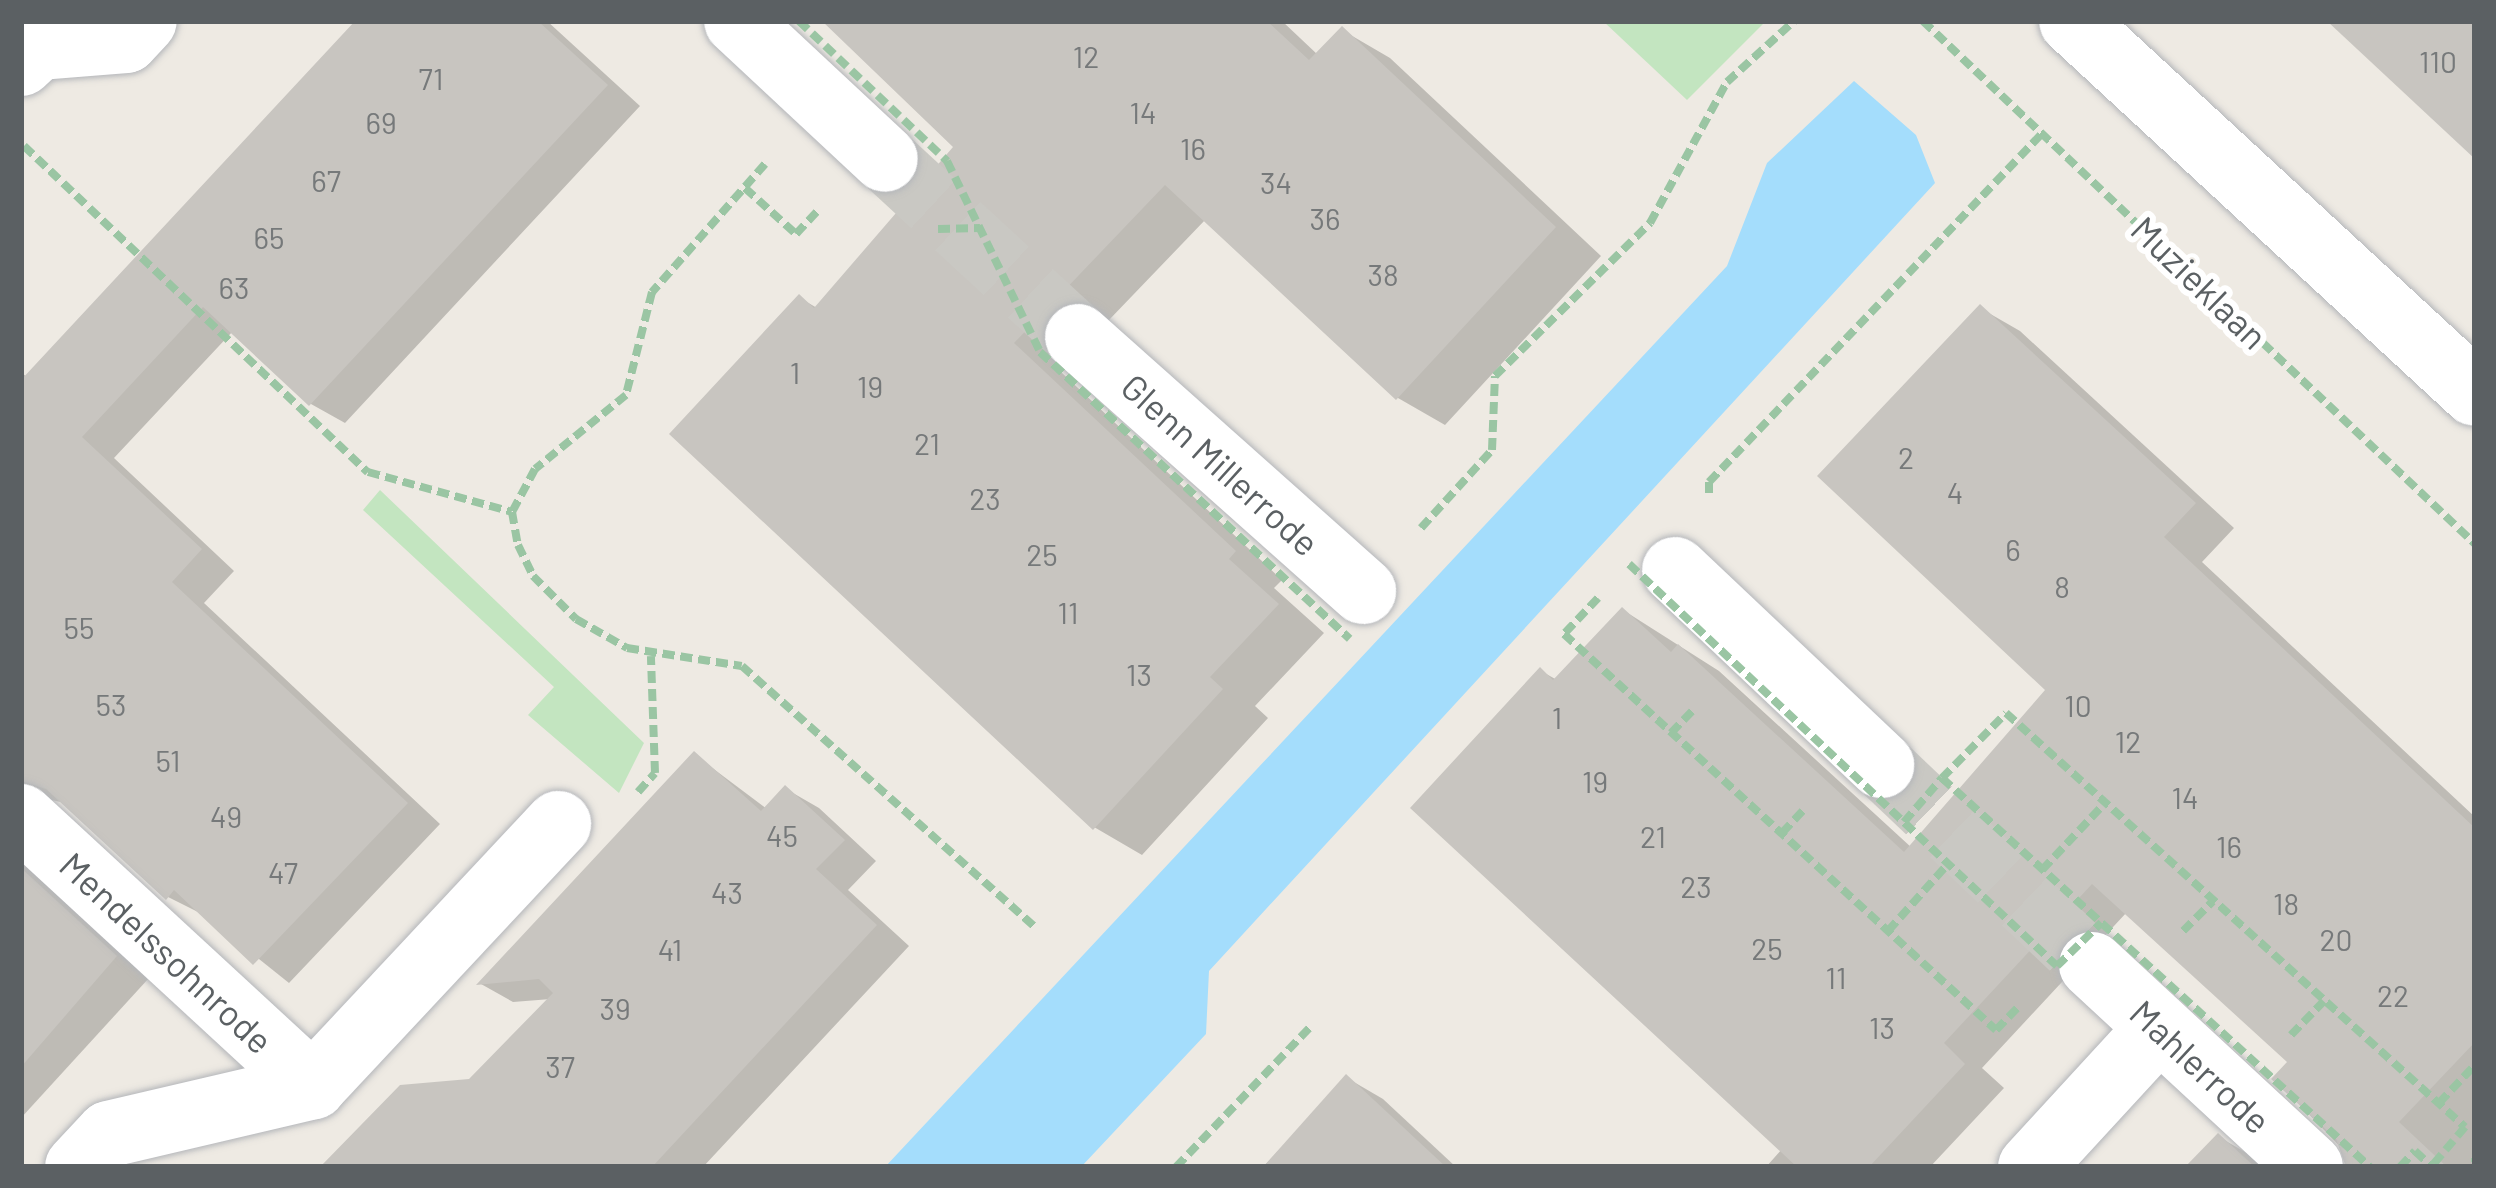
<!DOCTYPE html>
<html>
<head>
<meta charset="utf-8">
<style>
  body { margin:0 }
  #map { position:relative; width:2496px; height:1188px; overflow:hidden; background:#eeeae3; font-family:Barlow,sans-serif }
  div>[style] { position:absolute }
  .green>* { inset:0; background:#c3e5c0 }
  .water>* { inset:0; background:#a4ddfc }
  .shadow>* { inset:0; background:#0003 }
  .building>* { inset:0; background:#c8c5c0 }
  .minor-tunnel>* { height:66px; margin-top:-33px; transform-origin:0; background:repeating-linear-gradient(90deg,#c9c8c3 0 66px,transparent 0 99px) }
  .path>* { height:8px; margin-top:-4px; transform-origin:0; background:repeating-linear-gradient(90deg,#9ac5a3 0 12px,transparent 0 18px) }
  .roads { filter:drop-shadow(0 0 3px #b4b6ba) drop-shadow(0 0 3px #b4b6ba) }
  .minor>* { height:66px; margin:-33px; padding:0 33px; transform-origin:33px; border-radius:33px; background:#fff }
  .path-bridge>* { height:8px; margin-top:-4px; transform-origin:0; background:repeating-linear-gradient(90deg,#9ac5a3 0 12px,transparent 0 18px) }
  span { translate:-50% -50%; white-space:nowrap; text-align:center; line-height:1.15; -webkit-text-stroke:12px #fff; paint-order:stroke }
  .number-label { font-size:30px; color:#76797a }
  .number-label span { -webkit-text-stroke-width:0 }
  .street-label { font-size:36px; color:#5b6063 }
  .frame { position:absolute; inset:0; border:24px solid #5b6063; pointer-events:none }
</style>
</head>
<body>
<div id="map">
  <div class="green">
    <i style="clip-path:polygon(1603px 21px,1766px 21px,1687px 100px)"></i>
    <i style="clip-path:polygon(380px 490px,644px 743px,619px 793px,528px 715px,554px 687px,363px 510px)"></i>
  </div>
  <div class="water">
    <i style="clip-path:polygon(1854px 81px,1916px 135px,1935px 183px,1209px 971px,1206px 1034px,1081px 1167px,885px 1167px,1727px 266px,1767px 163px)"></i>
  </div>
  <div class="shadow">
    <i style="clip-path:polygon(360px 21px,547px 21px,640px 106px,345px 423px,311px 404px,233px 331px,114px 458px,234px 571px,204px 603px,440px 824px,289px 983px,204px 915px,168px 897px,65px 803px,47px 799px,21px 824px,21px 372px,29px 379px)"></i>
    <i style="clip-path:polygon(826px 21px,1282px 21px,1318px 55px,1342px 30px,1390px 58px,1601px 256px,1445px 425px,1398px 398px,1206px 219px,1060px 371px,1282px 580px,1274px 588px,1324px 633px,1255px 706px,1268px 718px,1142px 855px,1094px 827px,800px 298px,817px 308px,957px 147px)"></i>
    <i style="clip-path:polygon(1980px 308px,2020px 331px,2234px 528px,2202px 562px,2475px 817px,2475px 1167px,2347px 1167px,2349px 1156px,2275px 1079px,2292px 1062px,2127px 912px,1982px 1068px,2004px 1088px,1930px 1167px,1766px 1167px,1782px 1149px,1541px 671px,1557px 680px,1623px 610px,1719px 671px,1912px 848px,2049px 690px)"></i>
    <i style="clip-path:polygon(695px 755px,767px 809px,786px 789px,819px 808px,876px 861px,848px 890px,909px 946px,703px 1167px,327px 1167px,470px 1082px,551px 999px,513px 1002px,481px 984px)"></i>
    <i style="clip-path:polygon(21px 842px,149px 978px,21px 1118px)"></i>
    <i style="clip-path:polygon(1347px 1078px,1383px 1099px,1456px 1167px,1263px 1167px)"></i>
    <i style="clip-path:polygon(2219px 1137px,2259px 1160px,2267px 1167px,2191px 1167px)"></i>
  </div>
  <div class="building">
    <i style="clip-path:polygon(355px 21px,538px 21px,608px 85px,309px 406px,203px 307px,82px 437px,202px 549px,172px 582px,408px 803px,253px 965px,174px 890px,166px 900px,46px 789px,21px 781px,21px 380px)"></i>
    <i style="clip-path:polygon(822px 21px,1267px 21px,1309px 60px,1342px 26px,1556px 227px,1396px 400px,1165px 185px,1014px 343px,1236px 551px,1229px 559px,1279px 604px,1210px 677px,1223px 689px,1093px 830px,669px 434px,799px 294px,814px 308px,953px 147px)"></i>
    <i style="clip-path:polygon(2327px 21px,2475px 21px,2475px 159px)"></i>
    <i style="clip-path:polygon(1980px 304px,2196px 503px,2164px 537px,2475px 828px,2475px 1042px,2399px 1122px,2447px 1167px,2346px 1167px,2336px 1139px,2271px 1079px,2287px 1062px,2092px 884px,1944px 1043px,1965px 1064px,1869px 1167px,1797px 1167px,1410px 808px,1540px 667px,1553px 680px,1622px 607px,1671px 652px,1678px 644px,1904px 852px,2045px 690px,1817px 476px)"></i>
    <i style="clip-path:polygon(694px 751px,761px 811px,785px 785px,845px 840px,816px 869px,877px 925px,652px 1167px,320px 1167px,400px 1085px,469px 1079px,553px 993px,539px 979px,476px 985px)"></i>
    <i style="clip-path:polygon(21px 868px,117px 956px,21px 1067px)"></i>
    <i style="clip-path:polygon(1346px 1074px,1446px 1167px,1263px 1167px)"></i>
    <i style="clip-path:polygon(2218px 1133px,2255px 1167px,2185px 1167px)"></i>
  </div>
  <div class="minor-tunnel">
    <i style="left:885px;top:159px;width:263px;rotate:42.7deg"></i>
    <i style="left:1881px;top:765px;width:291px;rotate:43.5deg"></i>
  </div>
  <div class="path">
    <i style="left:1923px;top:21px;width:760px;rotate:43.45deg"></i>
    <i style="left:24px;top:146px;width:474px;rotate:43.5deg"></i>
    <i style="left:368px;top:472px;width:149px;rotate:15.5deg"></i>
    <i style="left:765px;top:164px;width:171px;rotate:131.4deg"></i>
    <i style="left:652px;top:292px;width:106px;rotate:104.2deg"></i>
    <i style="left:626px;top:395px;width:117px;rotate:140.9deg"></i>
    <i style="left:535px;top:469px;width:49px;rotate:118.1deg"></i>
    <i style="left:512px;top:512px;width:34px;rotate:80deg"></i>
    <i style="left:518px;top:545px;width:34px;rotate:64deg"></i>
    <i style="left:533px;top:576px;width:61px;rotate:45deg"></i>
    <i style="left:576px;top:619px;width:59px;rotate:29.6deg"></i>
    <i style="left:627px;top:648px;width:116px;rotate:8.9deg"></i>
    <i style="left:742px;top:666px;width:392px;rotate:41.7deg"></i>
    <i style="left:745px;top:188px;width:69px;rotate:42deg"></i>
    <i style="left:796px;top:234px;width:33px;rotate:-47deg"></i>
    <i style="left:938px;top:229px;width:42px;rotate:-1.4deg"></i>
    <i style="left:1709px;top:493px;width:11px;rotate:-90deg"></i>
    <i style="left:1709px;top:482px;width:485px;rotate:-46.3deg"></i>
    <i style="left:1421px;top:528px;width:105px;rotate:-47.7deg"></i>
    <i style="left:1492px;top:450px;width:74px;rotate:-87.7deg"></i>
    <i style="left:1495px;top:376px;width:218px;rotate:-44.6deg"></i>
    <i style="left:1650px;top:223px;width:161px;rotate:-61.4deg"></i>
    <i style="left:1727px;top:82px;width:91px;rotate:-42.3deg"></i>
    <i style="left:1598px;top:598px;width:50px;rotate:133.4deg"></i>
    <i style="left:1564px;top:634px;width:586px;rotate:42.51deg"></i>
    <i style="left:1996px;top:1030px;width:33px;rotate:-46deg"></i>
    <i style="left:1671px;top:733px;width:35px;rotate:-46deg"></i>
    <i style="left:638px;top:792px;width:25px;rotate:-48deg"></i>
    <i style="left:655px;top:773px;width:117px;rotate:-92deg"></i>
    <i style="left:1782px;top:833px;width:34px;rotate:-47deg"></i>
    <i style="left:2042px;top:870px;width:92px;rotate:-46.8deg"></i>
    <i style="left:1888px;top:931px;width:90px;rotate:-48.2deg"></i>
    <i style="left:2183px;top:931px;width:42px;rotate:-45deg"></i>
    <i style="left:2291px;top:1035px;width:47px;rotate:-45.9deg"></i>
    <i style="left:2439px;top:1103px;width:52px;rotate:-46.5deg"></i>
    <i style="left:2475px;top:1158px;width:4px;rotate:90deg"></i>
    <i style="left:1176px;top:1167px;width:195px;rotate:-46.2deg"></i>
    <i style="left:2400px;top:1167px;width:22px;rotate:-47deg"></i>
    <i style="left:2415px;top:1151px;width:23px;rotate:43deg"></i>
  </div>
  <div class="roads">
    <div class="minor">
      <i style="left:737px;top:21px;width:202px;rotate:43deg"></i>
      <i style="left:2072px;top:21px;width:548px;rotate:42.71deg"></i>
      <i style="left:21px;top:63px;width:23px;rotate:-43deg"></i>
      <i style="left:38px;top:47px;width:88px;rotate:-4.5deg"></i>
      <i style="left:126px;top:40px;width:26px;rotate:-47deg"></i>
      <i style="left:1078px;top:337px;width:382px;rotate:41.7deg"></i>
      <i style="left:1675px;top:570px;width:284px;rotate:43.4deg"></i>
      <i style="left:21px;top:817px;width:397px;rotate:42.7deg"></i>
      <i style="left:2092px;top:965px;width:297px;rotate:42.8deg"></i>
      <i style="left:78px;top:1167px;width:45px;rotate:-46.8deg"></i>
      <i style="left:109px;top:1134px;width:210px;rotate:-13.2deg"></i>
      <i style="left:313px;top:1086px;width:359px;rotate:-46.9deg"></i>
      <i style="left:2031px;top:1167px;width:189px;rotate:-47.4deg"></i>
    </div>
  </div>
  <div class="path-bridge">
    <i style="left:799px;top:21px;width:204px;rotate:43.4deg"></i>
    <i style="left:947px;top:161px;width:212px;rotate:64deg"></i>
    <i style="left:1040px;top:352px;width:422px;rotate:42.8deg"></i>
    <i style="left:1629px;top:564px;width:587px;rotate:43.21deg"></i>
    <i style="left:2057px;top:966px;width:62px;rotate:-44.3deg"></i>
    <i style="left:1942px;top:778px;width:91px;rotate:-45.4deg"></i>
    <i style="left:2006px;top:713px;width:618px;rotate:42.05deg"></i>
    <i style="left:2465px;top:1127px;width:52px;rotate:130.4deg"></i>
    <i style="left:1904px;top:822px;width:58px;rotate:-49.2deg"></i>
    <i style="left:1942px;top:778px;width:578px;rotate:42.27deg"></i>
  </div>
  <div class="number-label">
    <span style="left:1086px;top:56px">12</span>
    <span style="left:2438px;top:61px">110</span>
    <span style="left:431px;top:78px">71</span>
    <span style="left:1143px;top:112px">14</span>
    <span style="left:381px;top:122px">69</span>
    <span style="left:1193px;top:148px">16</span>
    <span style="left:326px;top:180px">67</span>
    <span style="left:1276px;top:182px">34</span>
    <span style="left:1325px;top:218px">36</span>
    <span style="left:269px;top:237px">65</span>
    <span style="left:1383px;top:274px">38</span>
    <span style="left:234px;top:287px">63</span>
    <span style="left:795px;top:372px">1</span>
    <span style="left:870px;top:386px">19</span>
    <span style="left:927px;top:443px">21</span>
    <span style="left:1906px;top:457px">2</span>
    <span style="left:1955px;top:492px">4</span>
    <span style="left:985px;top:498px">23</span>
    <span style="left:2013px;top:549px">6</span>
    <span style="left:1042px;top:554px">25</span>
    <span style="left:2062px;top:586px">8</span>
    <span style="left:1068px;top:612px">11</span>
    <span style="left:79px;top:627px">55</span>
    <span style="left:1139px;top:674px">13</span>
    <span style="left:111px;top:704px">53</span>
    <span style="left:2078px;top:705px">10</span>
    <span style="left:1557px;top:717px">1</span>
    <span style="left:2128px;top:741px">12</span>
    <span style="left:168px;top:760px">51</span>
    <span style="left:1595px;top:781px">19</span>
    <span style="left:2185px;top:797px">14</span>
    <span style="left:226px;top:816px">49</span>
    <span style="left:782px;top:835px">45</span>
    <span style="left:1653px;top:836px">21</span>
    <span style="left:2229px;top:846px">16</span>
    <span style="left:283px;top:872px">47</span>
    <span style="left:1696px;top:886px">23</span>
    <span style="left:727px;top:892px">43</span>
    <span style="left:2286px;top:903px">18</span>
    <span style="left:2336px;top:939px">20</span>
    <span style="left:1767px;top:948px">25</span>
    <span style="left:670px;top:949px">41</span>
    <span style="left:1836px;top:977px">11</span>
    <span style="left:2393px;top:995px">22</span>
    <span style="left:615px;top:1008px">39</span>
    <span style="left:1882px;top:1027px">13</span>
    <span style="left:560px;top:1066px">37</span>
  </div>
  <div class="street-label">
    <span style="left:2200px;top:282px;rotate:44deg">Muzieklaan</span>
    <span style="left:1221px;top:464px;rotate:42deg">Glenn Millerrode</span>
    <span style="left:167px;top:952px;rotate:43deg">Mendelssohnrode</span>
    <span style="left:2201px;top:1066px;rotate:43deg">Mahlerrode</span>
  </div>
  <div class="frame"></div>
</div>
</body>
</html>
